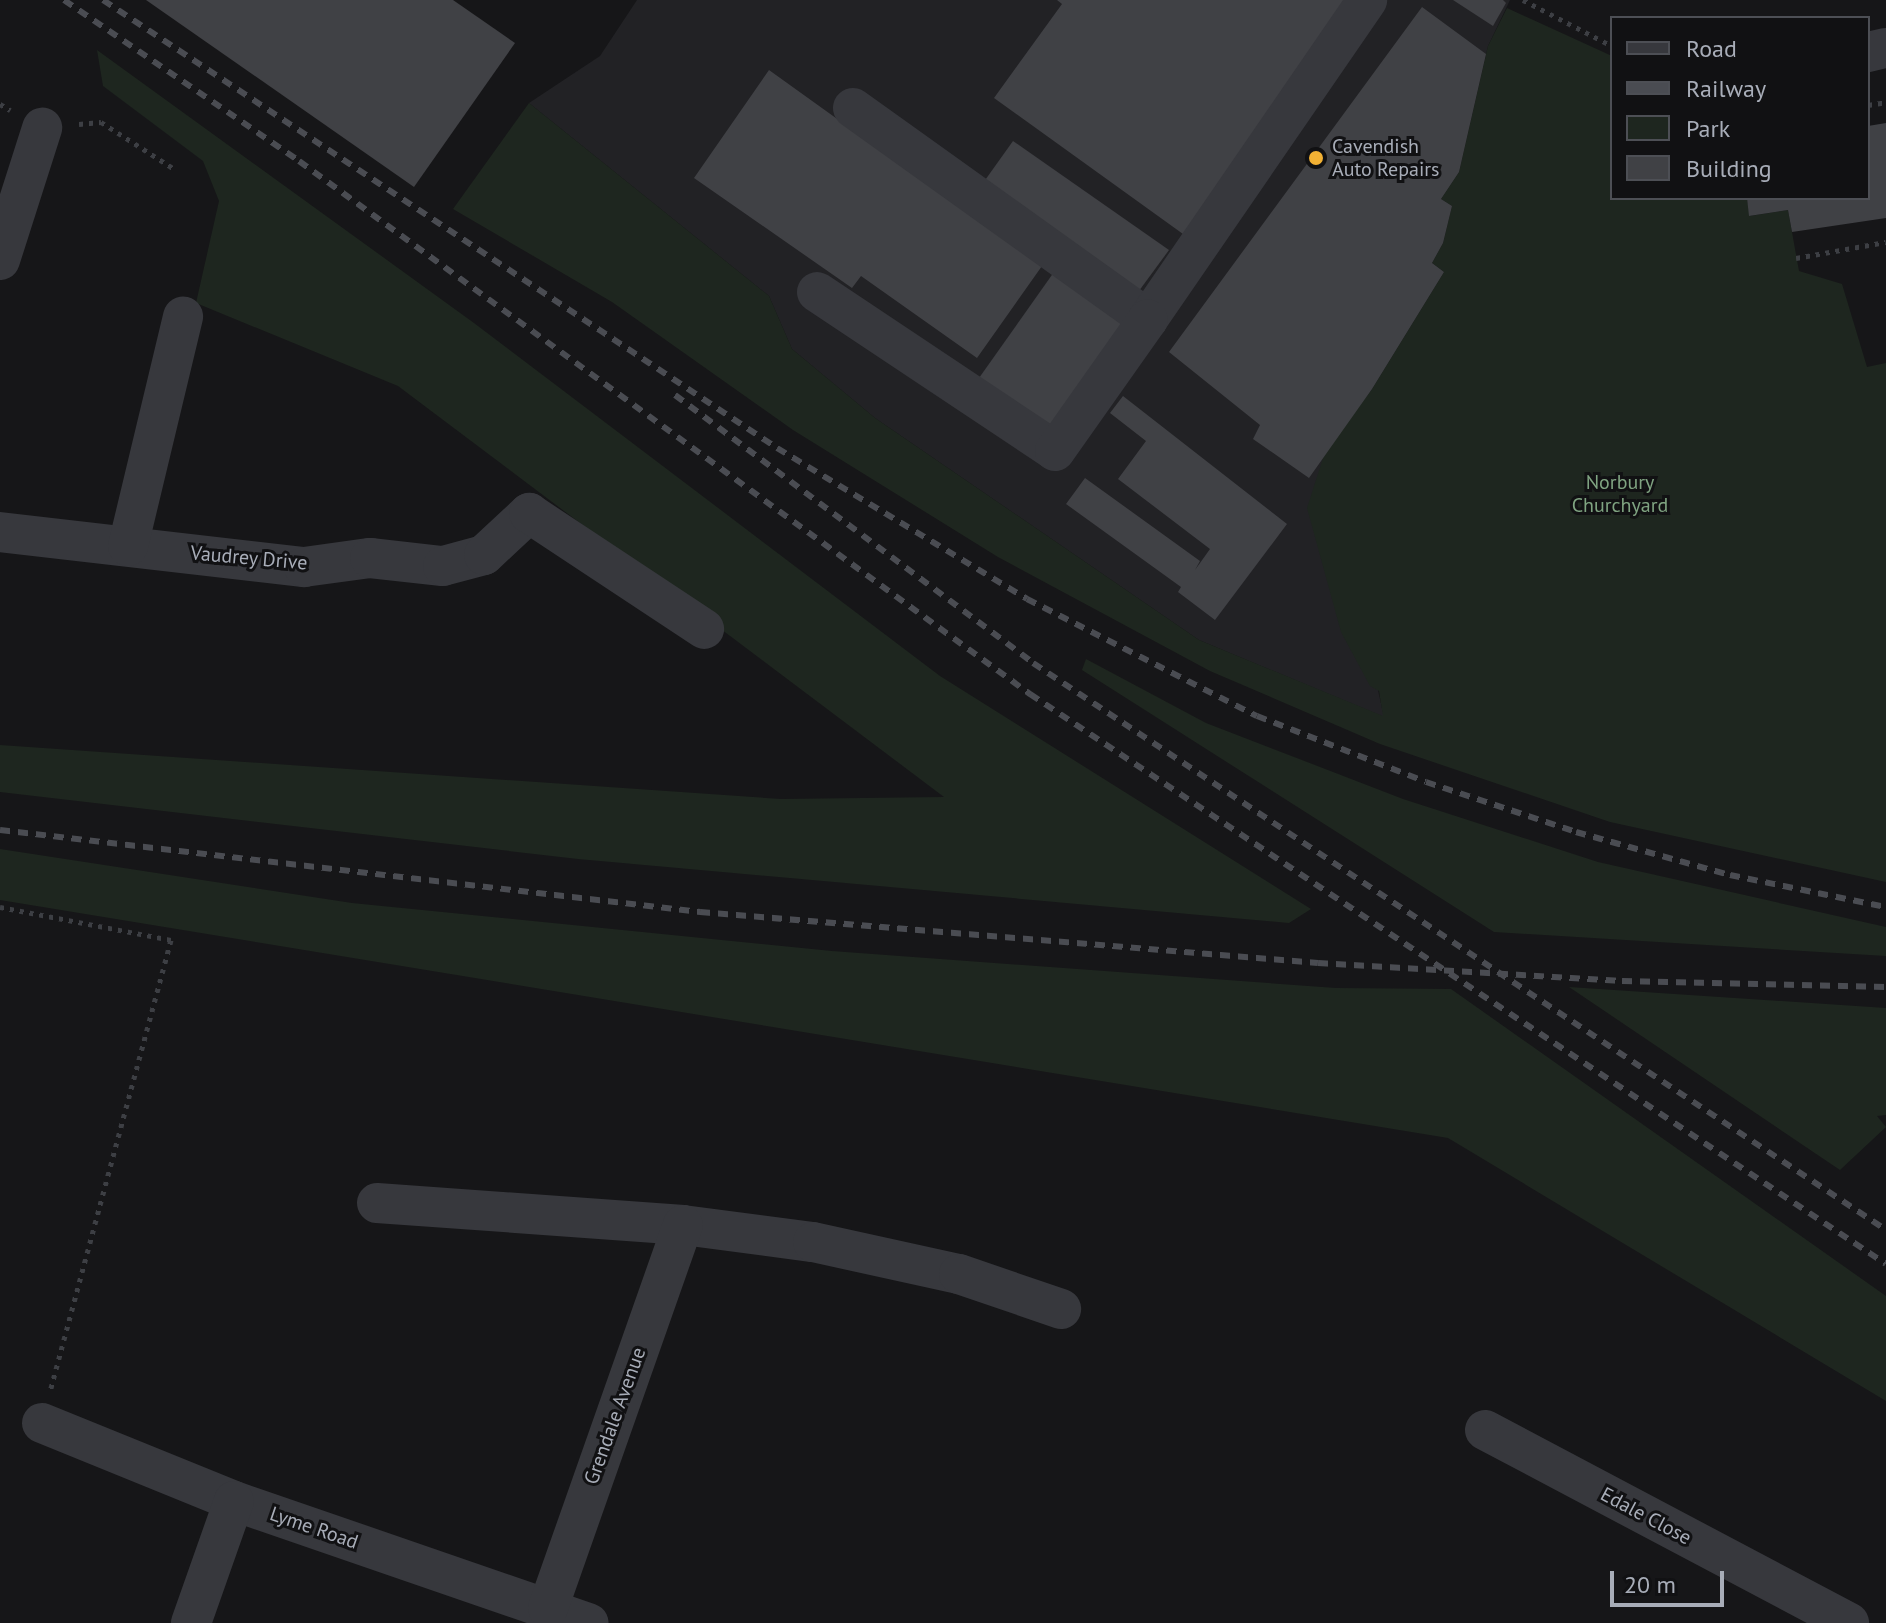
<!DOCTYPE html>
<html>
<head>
<meta charset="utf-8">
<style>
  body { margin:0 }
  #map { position:relative; width:1886px; height:1623px; overflow:hidden; background:#161618; font-family:"PT Sans",sans-serif }
  div>[style] { position:absolute }
  .built>* { inset:0; background:#222225 }
  .green>* { inset:0; background:#1e261f }
  .building>* { inset:0; background:#404145 }
  .path>* { height:5px; margin-top:-2.5px; transform-origin:0; background:repeating-linear-gradient(90deg,#3d3f44 0 4px,transparent 0 10px) }
  .minor>* { height:40px; margin:-20px; padding:0 20px; transform-origin:20px; border-radius:20px; background:#37383d }
  .rail>* { height:6px; margin-top:-3px; transform-origin:0; background:repeating-linear-gradient(90deg,#4a4c52 0 10px,transparent 0 18px) }
  .dots>* { width:22px; height:22px; translate:-50% -50%; box-sizing:border-box; border:4px solid #111113; border-radius:50% }
  span { translate:-50% -50%; white-space:nowrap; text-align:center; line-height:1.15; -webkit-text-stroke:6px #111113; paint-order:stroke }
  .poi-label { font-size:20px; color:#a8adb8 }
  .left { translate:0 -50%; text-align:left }
  .park-label { font-size:20px; color:#7fa381 }
  .street-label { font-size:20px; color:#a8adb8 }
  .legend { position:absolute; left:1610px; top:16px; width:260px; height:184px; box-sizing:border-box; background:#111113; border:2px solid #4d4f55; margin:0; padding:10px 14px; list-style:none; font-size:24px; color:#a8adb8 }
  .legend li { display:flex; align-items:center; gap:16px; height:40px }
  .legend b { width:40px; border:2px solid #4d4f55 }
  .scale { position:absolute; left:1610px; top:1571px; width:114px; height:36px; box-sizing:border-box; border:4px solid #a8adb8; border-top:0; padding-left:10px; font-size:24px; line-height:28px; white-space:nowrap; color:#a8adb8; -webkit-text-stroke:6px #111113; paint-order:stroke }
</style>
</head>
<body>
<div id="map">
  <div class="built">
    <i style="clip-path:polygon(637px 0,1510px 0,1488px 46px,1459px 172px,1441px 199px,1452px 206px,1443px 243px,1432px 263px,1444px 272px,1372px 389px,1325px 452px,1384px 717px,1199px 640px,875px 418px,792px 349px,769px 296px,529px 103px,600px 56px)"></i>
  </div>
  <div class="green">
    <i style="clip-path:polygon(1507px 8px,1612px 56px,1612px 198px,1747px 198px,1750px 216px,1788px 210px,1799px 271px,1842px 284px,1867px 367px,1886px 363px,1886px 882px,1610px 822px,1380px 744px,1210px 671px,998px 557px,793px 430px,612px 302px,453px 209px,529px 103px,769px 296px,792px 349px,875px 418px,1199px 640px,1383px 716px,1379px 691px,1370px 686px,1341px 632px,1307px 508px,1325px 452px,1372px 389px,1444px 272px,1432px 263px,1443px 243px,1452px 206px,1441px 199px,1459px 172px,1488px 46px)"></i>
    <i style="clip-path:polygon(97px 50px,474px 323px,940px 676px,1311px 909px,1289px 923px,578px 859px,0 792px,0 745px,781px 799px,944px 797px,398px 386px,196px 303px,219px 201px,203px 161px,103px 86px)"></i>
    <i style="clip-path:polygon(1086px 659px,1206px 723px,1403px 799px,1598px 862px,1886px 927px,1886px 956px,1494px 932px,1082px 670px)"></i>
    <i style="clip-path:polygon(0 849px,352px 903px,832px 951px,1336px 988px,1451px 989px,1886px 1296px,1886px 1401px,1448px 1138px,0 900px)"></i>
    <i style="clip-path:polygon(1569px 987px,1886px 1008px,1886px 1115px,1877px 1116px,1886px 1127px,1840px 1170px)"></i>
  </div>
  <div class="building">
    <i style="clip-path:polygon(146px 0,453px 0,515px 43px,414px 187px)"></i>
    <i style="clip-path:polygon(1057px 0,1353px 0,1183px 234px,994px 98px,1062px 4px)"></i>
    <i style="clip-path:polygon(1453px 0,1503px 0,1506px 3px,1493px 26px)"></i>
    <i style="clip-path:polygon(1422px 7px,1486px 54px,1459px 172px,1441px 199px,1452px 206px,1443px 243px,1432px 263px,1444px 272px,1372px 389px,1309px 478px,1253px 439px,1260px 425px,1169px 352px)"></i>
    <i style="clip-path:polygon(769px 70px,1042px 266px,977px 358px,861px 276px,852px 288px,694px 178px)"></i>
    <i style="clip-path:polygon(1886px 123px,1886px 218px,1792px 232px,1788px 210px,1749px 216px,1747px 198px,1868px 198px,1868px 126px)"></i>
    <i style="clip-path:polygon(1013px 141px,1169px 250px,1136px 295px,983px 183px)"></i>
    <i style="clip-path:polygon(1054px 272px,1128px 324px,1053px 431px,979px 378px)"></i>
    <i style="clip-path:polygon(1123px 396px,1287px 524px,1215px 620px,1178px 592px,1181px 587px,1066px 504px,1085px 478px,1200px 561px,1195px 570px,1210px 549px,1118px 479px,1146px 441px,1110px 413px)"></i>
  </div>
  <div class="path">
    <i style="left:1523px;top:0;width:100px;rotate:27.3deg"></i>
    <i style="left:0;top:104px;width:12px;rotate:31deg"></i>
    <i style="left:1868px;top:105px;width:18px;rotate:-9deg"></i>
    <i style="left:79px;top:124px;width:22px;rotate:-5deg"></i>
    <i style="left:101px;top:122px;width:85px;rotate:32.6deg"></i>
    <i style="left:1796px;top:258px;width:91px;rotate:-10.1deg"></i>
    <i style="left:0;top:907px;width:174px;rotate:10.9deg"></i>
    <i style="left:171px;top:940px;width:465px;rotate:105deg"></i>
  </div>
  <div class="minor">
    <i style="left:1868px;top:52px;width:18px;rotate:-13deg"></i>
    <i style="left:853px;top:108px;width:363px;rotate:35.6deg"></i>
    <i style="left:1148px;top:319px;width:387px;rotate:-55.5deg"></i>
    <i style="left:0;top:260px;width:139px;rotate:-72.3deg"></i>
    <i style="left:817px;top:292px;width:286px;rotate:33.7deg"></i>
    <i style="left:1055px;top:451px;width:161px;rotate:-54.8deg"></i>
    <i style="left:0;top:532px;width:306px;rotate:6.6deg"></i>
    <i style="left:304px;top:567px;width:67px;rotate:-7.8deg"></i>
    <i style="left:370px;top:558px;width:73px;rotate:6.3deg"></i>
    <i style="left:443px;top:566px;width:42px;rotate:-15deg"></i>
    <i style="left:484px;top:555px;width:62px;rotate:-43deg"></i>
    <i style="left:529px;top:513px;width:210px;rotate:33.5deg"></i>
    <i style="left:128px;top:546px;width:236px;rotate:-76.5deg"></i>
    <i style="left:377px;top:1203px;width:307px;rotate:4.1deg"></i>
    <i style="left:683px;top:1225px;width:131px;rotate:7.5deg"></i>
    <i style="left:813px;top:1242px;width:149px;rotate:12.4deg"></i>
    <i style="left:959px;top:1274px;width:108px;rotate:18.9deg"></i>
    <i style="left:42px;top:1423px;width:207px;rotate:22.1deg"></i>
    <i style="left:234px;top:1501px;width:375px;rotate:19deg"></i>
    <i style="left:1485px;top:1430px;width:412px;rotate:27.9deg"></i>
    <i style="left:548px;top:1608px;width:406px;rotate:-70.6deg"></i>
    <i style="left:191px;top:1623px;width:129px;rotate:-70.6deg"></i>
  </div>
  <div class="rail">
    <i style="left:64px;top:0;width:285px;rotate:34.4deg"></i>
    <i style="left:299px;top:161px;width:905px;rotate:36.1deg"></i>
    <i style="left:1030px;top:694px;width:1028px;rotate:33.66deg"></i>
    <i style="left:103px;top:0;width:809px;rotate:33.61deg"></i>
    <i style="left:777px;top:448px;width:292px;rotate:31.1deg"></i>
    <i style="left:1027px;top:599px;width:258px;rotate:27deg"></i>
    <i style="left:1257px;top:716px;width:181px;rotate:21.3deg"></i>
    <i style="left:1426px;top:782px;width:158px;rotate:18.4deg"></i>
    <i style="left:1576px;top:832px;width:160px;rotate:15.6deg"></i>
    <i style="left:1730px;top:875px;width:159px;rotate:11.6deg"></i>
    <i style="left:675px;top:395px;width:447px;rotate:36.8deg"></i>
    <i style="left:1033px;top:663px;width:1024px;rotate:33.61deg"></i>
    <i style="left:0;top:830px;width:705px;rotate:6.68deg"></i>
    <i style="left:700px;top:912px;width:620px;rotate:4.72deg"></i>
    <i style="left:1318px;top:963px;width:305px;rotate:3.4deg"></i>
    <i style="left:1622px;top:981px;width:264px;rotate:1.3deg"></i>
  </div>
  <div class="dots">
    <i style="left:1316px;top:158px;background:#f2b134"></i>
  </div>
  <div class="poi-label">
    <span class="left" style="left:1332px;top:158px">Cavendish<br>Auto Repairs</span>
  </div>
  <div class="park-label">
    <span style="left:1620px;top:494px">Norbury<br>Churchyard</span>
  </div>
  <div class="street-label">
    <span style="left:249px;top:558px;rotate:5deg">Vaudrey Drive</span>
    <span style="left:615px;top:1416px;rotate:-70deg">Grendale Avenue</span>
    <span style="left:1646px;top:1516px;rotate:28deg">Edale Close</span>
    <span style="left:314px;top:1528px;rotate:19deg">Lyme Road</span>
  </div>
  <ul class="legend">
  <li><b style="height:10px;background:#37383d"></b>Road</li>
  <li><b style="height:10px;background:#4a4c52"></b>Railway</li>
  <li><b style="height:22px;background:#1e261f"></b>Park</li>
  <li><b style="height:22px;background:#404145"></b>Building</li>
  </ul>
  <div class="scale">20 m</div>
</div>
</body>
</html>
